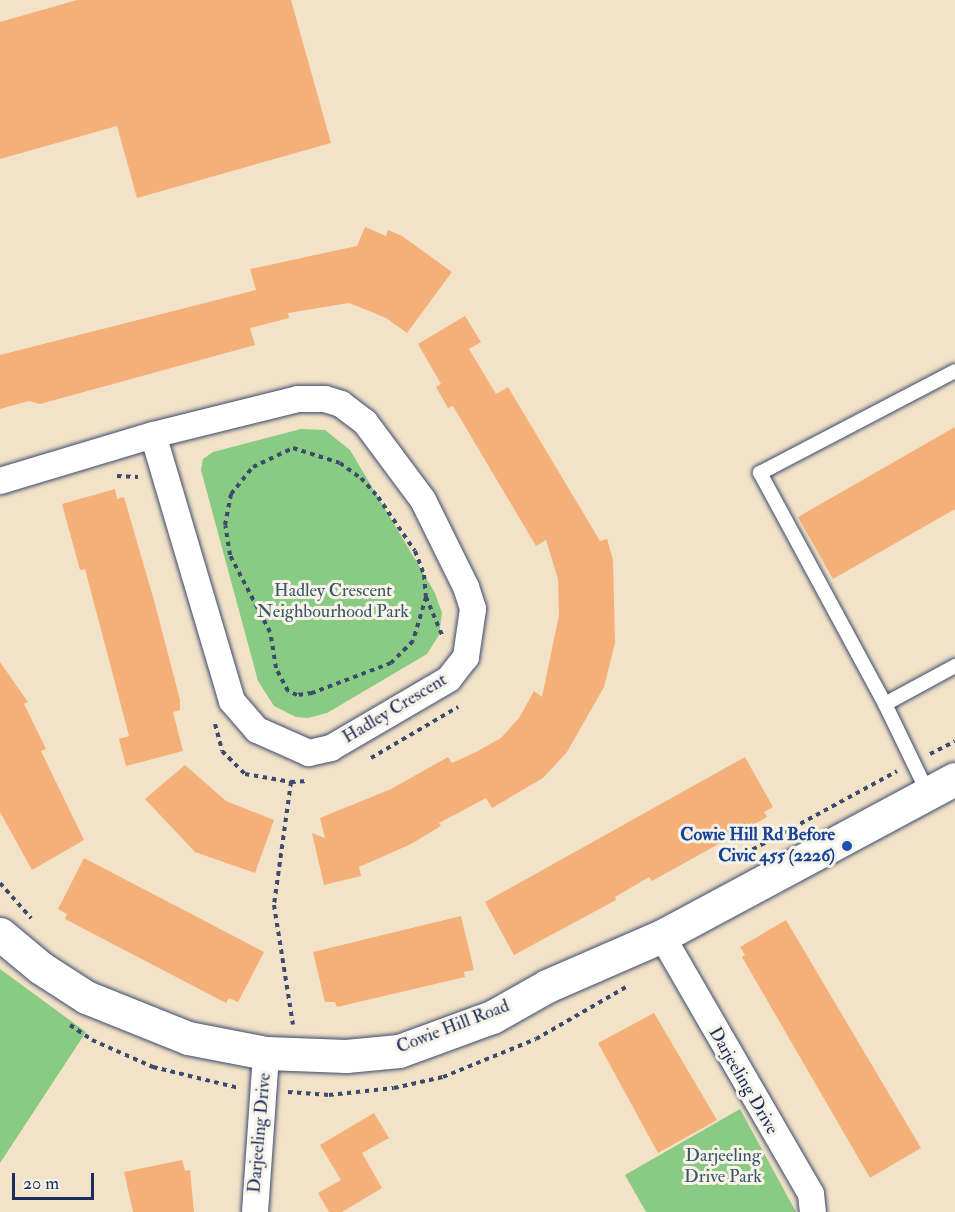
<!DOCTYPE html>
<html>
<head>
<meta charset="utf-8">
<style>
  body { margin:0 }
  #map { position:relative; width:955px; height:1212px; overflow:hidden; background:#f2e2c7; font-family:"IM FELL Double Pica",serif }
  div>[style] { position:absolute }
  .green>* { inset:0; background:#8acb83 }
  .building>* { inset:0; background:#f5b07a }
  .path>* { height:4px; margin-top:-2px; transform-origin:0; background:repeating-linear-gradient(90deg,#3b4a6e 0 4.5px,transparent 0 9px) }
  .roads { filter:drop-shadow(0 0 2px #3b4a6e) drop-shadow(0 0 2px #3b4a6e) }
  .lane>* { height:14px; margin:-7px; padding:0 7px; transform-origin:7px; border-radius:7px; background:#fff }
  .street>* { height:26px; margin:-13px; padding:0 13px; transform-origin:13px; border-radius:13px; background:#fff }
  .secondary>* { height:33px; margin:-16.5px; padding:0 16.5px; transform-origin:16.5px; border-radius:16.5px; background:#fff }
  .dots>* { width:16px; height:16px; translate:-50% -50%; box-sizing:border-box; border:3px solid #f7f3e8; border-radius:50% }
  span { translate:-50% -50%; white-space:nowrap; text-align:center; line-height:1.15; -webkit-text-stroke:6px #f7f3e8; paint-order:stroke }
  .park-label { font-size:18px; color:#375667 }
  .street-label { font-size:18px; color:#1b2f5e }
  .transit-label { font-size:18px; color:#164399; font-weight:700 }
  .right { translate:-100% -50%; text-align:right }
  .scale { position:absolute; left:12px; top:1173px; width:82px; height:27px; box-sizing:border-box; border:3px solid #1b2f5e; border-top:0; padding-left:8px; font-size:18px; line-height:21px; white-space:nowrap; color:#1b2f5e; -webkit-text-stroke:4px #f7f3e8; paint-order:stroke }
</style>
</head>
<body>
<div id="map">
  <div class="green">
    <i style="clip-path:polygon(301px 429px,325px 430px,350px 450px,435px 593px,442px 613px,439px 635px,427px 654px,327px 713px,308px 718px,296px 717px,274px 706px,258px 681px,201px 470px,203px 459px,213px 452px)"></i>
    <i style="clip-path:polygon(0 969px,86px 1032px,0 1163px)"></i>
    <i style="clip-path:polygon(740px 1109px,796px 1212px,646px 1212px,625px 1175px)"></i>
  </div>
  <div class="building">
    <i style="clip-path:polygon(77px 0,291px 0,331px 143px,137px 198px,117px 126px,0 159px,0 22px)"></i>
    <i style="clip-path:polygon(365px 227px,386px 236px,388px 230px,402px 236px,452px 272px,407px 333px,386px 318px,349px 303px,288px 313px,289px 318px,250px 328px,255px 345px,40px 404px,29px 401px,0 409px,0 355px,256px 290px,250px 269px,357px 246px)"></i>
    <i style="clip-path:polygon(465px 316px,481px 342px,469px 349px,496px 394px,508px 387px,600px 541px,607px 539px,613px 560px,615px 643px,604px 687px,567px 752px,543px 778px,492px 808px,486px 798px,439px 823px,441px 826px,411px 844px,359px 867px,361px 876px,324px 885px,312px 833px,325px 838px,320px 818px,391px 789px,448px 757px,452px 763px,476px 752px,501px 738px,519px 718px,534px 691px,542px 697px,559px 615px,558px 579px,546px 540px,536px 546px,453px 406px,448px 408px,436px 387px,441px 384px,418px 344px)"></i>
    <i style="clip-path:polygon(955px 427px,955px 509px,833px 579px,798px 517px)"></i>
    <i style="clip-path:polygon(115px 489px,117px 499px,124px 497px,155px 604px,180px 700px,180px 710px,173px 712px,183px 751px,126px 766px,119px 739px,129px 736px,85px 569px,80px 570px,62px 504px)"></i>
    <i style="clip-path:polygon(0 662px,28px 702px,24px 704px,46px 749px,41px 751px,84px 840px,32px 870px,0 812px)"></i>
    <i style="clip-path:polygon(745px 757px,773px 807px,764px 812px,767px 817px,652px 881px,649px 877px,615px 897px,616px 900px,514px 955px,485px 902px)"></i>
    <i style="clip-path:polygon(185px 765px,226px 801px,274px 820px,255px 873px,195px 852px,145px 799px)"></i>
    <i style="clip-path:polygon(84px 858px,264px 952px,238px 1002px,229px 998px,226px 1003px,65px 919px,67px 914px,58px 909px)"></i>
    <i style="clip-path:polygon(461px 916px,474px 970px,464px 972px,465px 977px,337px 1007px,335px 1002px,325px 1002px,313px 952px)"></i>
    <i style="clip-path:polygon(786px 920px,921px 1148px,870px 1178px,742px 957px,745px 955px,740px 947px)"></i>
    <i style="clip-path:polygon(654px 1013px,717px 1120px,658px 1153px,598px 1043px)"></i>
    <i style="clip-path:polygon(374px 1113px,389px 1138px,362px 1153px,382px 1188px,342px 1212px,329px 1212px,318px 1193px,341px 1180px,320px 1145px)"></i>
    <i style="clip-path:polygon(182px 1160px,185px 1171px,190px 1170px,194px 1212px,133px 1212px,124px 1172px)"></i>
  </div>
  <div class="path">
    <i style="left:117px;top:476px;width:21px;rotate:3deg"></i>
    <i style="left:426px;top:597px;width:46px;rotate:106.5deg"></i>
    <i style="left:413px;top:641px;width:31px;rotate:135deg"></i>
    <i style="left:391px;top:663px;width:85px;rotate:159.2deg"></i>
    <i style="left:312px;top:693px;width:15px;rotate:172deg"></i>
    <i style="left:297px;top:695px;width:10px;rotate:-156deg"></i>
    <i style="left:288px;top:691px;width:26px;rotate:-118deg"></i>
    <i style="left:276px;top:668px;width:36px;rotate:-99deg"></i>
    <i style="left:270px;top:632px;width:87px;rotate:-117.5deg"></i>
    <i style="left:230px;top:555px;width:30px;rotate:-99deg"></i>
    <i style="left:225px;top:525px;width:32px;rotate:-79deg"></i>
    <i style="left:231px;top:494px;width:35px;rotate:-51deg"></i>
    <i style="left:253px;top:467px;width:44px;rotate:-25.4deg"></i>
    <i style="left:293px;top:448px;width:49px;rotate:17.7deg"></i>
    <i style="left:340px;top:463px;width:26px;rotate:36deg"></i>
    <i style="left:361px;top:478px;width:25px;rotate:48deg"></i>
    <i style="left:378px;top:497px;width:65px;rotate:55.6deg"></i>
    <i style="left:415px;top:551px;width:26px;rotate:69deg"></i>
    <i style="left:424px;top:575px;width:22px;rotate:85deg"></i>
    <i style="left:426px;top:597px;width:41px;rotate:67.2deg"></i>
    <i style="left:215px;top:724px;width:28px;rotate:75deg"></i>
    <i style="left:222px;top:751px;width:33px;rotate:45deg"></i>
    <i style="left:245px;top:774px;width:47px;rotate:9.9deg"></i>
    <i style="left:291px;top:782px;width:17px;rotate:-3deg"></i>
    <i style="left:930px;top:754px;width:28px;rotate:-27deg"></i>
    <i style="left:371px;top:758px;width:101px;rotate:-30.4deg"></i>
    <i style="left:291px;top:782px;width:124px;rotate:97.9deg"></i>
    <i style="left:274px;top:905px;width:121px;rotate:81deg"></i>
    <i style="left:737px;top:858px;width:182px;rotate:-28.5deg"></i>
    <i style="left:0;top:883px;width:47px;rotate:48.5deg"></i>
    <i style="left:70px;top:1025px;width:27px;rotate:34deg"></i>
    <i style="left:92px;top:1040px;width:67px;rotate:23.9deg"></i>
    <i style="left:153px;top:1067px;width:89px;rotate:13.7deg"></i>
    <i style="left:288px;top:1092px;width:41px;rotate:4.2deg"></i>
    <i style="left:329px;top:1095px;width:65px;rotate:-6.1deg"></i>
    <i style="left:394px;top:1088px;width:50px;rotate:-12.7deg"></i>
    <i style="left:443px;top:1077px;width:100px;rotate:-22.2deg"></i>
    <i style="left:536px;top:1039px;width:104px;rotate:-30deg"></i>
  </div>
  <div class="roads">
    <div class="lane">
      <i style="left:885px;top:704px;width:263px;rotate:-118.4deg"></i>
      <i style="left:760px;top:473px;width:220px;rotate:-27.6deg"></i>
      <i style="left:928px;top:793px;width:99px;rotate:-115.8deg"></i>
      <i style="left:885px;top:704px;width:80px;rotate:-28.5deg"></i>
    </div>
    <div class="street">
      <i style="left:0;top:481px;width:160px;rotate:-16.7deg"></i>
      <i style="left:153px;top:435px;width:149px;rotate:-13.9deg"></i>
      <i style="left:298px;top:399px;width:27px"></i>
      <i style="left:325px;top:399px;width:17px;rotate:17deg"></i>
      <i style="left:341px;top:404px;width:30px;rotate:37deg"></i>
      <i style="left:365px;top:422px;width:97px;rotate:53.4deg"></i>
      <i style="left:423px;top:500px;width:97px;rotate:63.7deg"></i>
      <i style="left:466px;top:587px;width:23px;rotate:72deg"></i>
      <i style="left:473px;top:609px;width:49px;rotate:98.3deg"></i>
      <i style="left:466px;top:657px;width:28px;rotate:128deg"></i>
      <i style="left:449px;top:679px;width:137px;rotate:149.7deg"></i>
      <i style="left:331px;top:748px;width:23px;rotate:167deg"></i>
      <i style="left:309px;top:753px;width:57px;rotate:-156.1deg"></i>
      <i style="left:257px;top:730px;width:38px;rotate:-131deg"></i>
      <i style="left:232px;top:701px;width:277px;rotate:-106.5deg"></i>
      <i style="left:662px;top:936px;width:298px;rotate:60deg"></i>
      <i style="left:811px;top:1194px;width:18px;rotate:84deg"></i>
      <i style="left:255px;top:1212px;width:159px;rotate:-86deg"></i>
    </div>
    <div class="secondary">
      <i style="left:0;top:934px;width:53px;rotate:39.7deg"></i>
      <i style="left:41px;top:968px;width:54px;rotate:32.8deg"></i>
      <i style="left:86px;top:997px;width:110px;rotate:21.9deg"></i>
      <i style="left:188px;top:1038px;width:79px;rotate:10.9deg"></i>
      <i style="left:266px;top:1053px;width:80px;rotate:2.1deg"></i>
      <i style="left:346px;top:1056px;width:53px;rotate:-5.4deg"></i>
      <i style="left:399px;top:1051px;width:99px;rotate:-20.1deg"></i>
      <i style="left:492px;top:1017px;width:63px;rotate:-29.4deg"></i>
      <i style="left:547px;top:986px;width:125px;rotate:-23.5deg"></i>
      <i style="left:662px;top:936px;width:332px;rotate:-28.2deg"></i>
    </div>
  </div>
  <div class="dots">
    <i style="left:847px;top:846px;background:#1a4fb4"></i>
  </div>
  <div class="park-label">
    <span style="left:333px;top:602px">Hadley Crescent<br>Neighbourhood Park</span>
    <span style="left:723px;top:1167px">Darjeeling<br>Drive Park</span>
  </div>
  <div class="street-label">
    <span style="left:395px;top:709px;rotate:-31deg">Hadley Crescent</span>
    <span style="left:453px;top:1027px;rotate:-21deg">Cowie Hill Road</span>
    <span style="left:743px;top:1081px;rotate:60deg">Darjeeling Drive</span>
    <span style="left:260px;top:1133px;rotate:-85deg">Darjeeling Drive</span>
  </div>
  <div class="transit-label">
    <span class="right" style="left:835px;top:846px">Cowie Hill Rd Before<br>Civic 455 (2226)</span>
  </div>
  <div class="scale">20 m</div>
</div>
</body>
</html>
